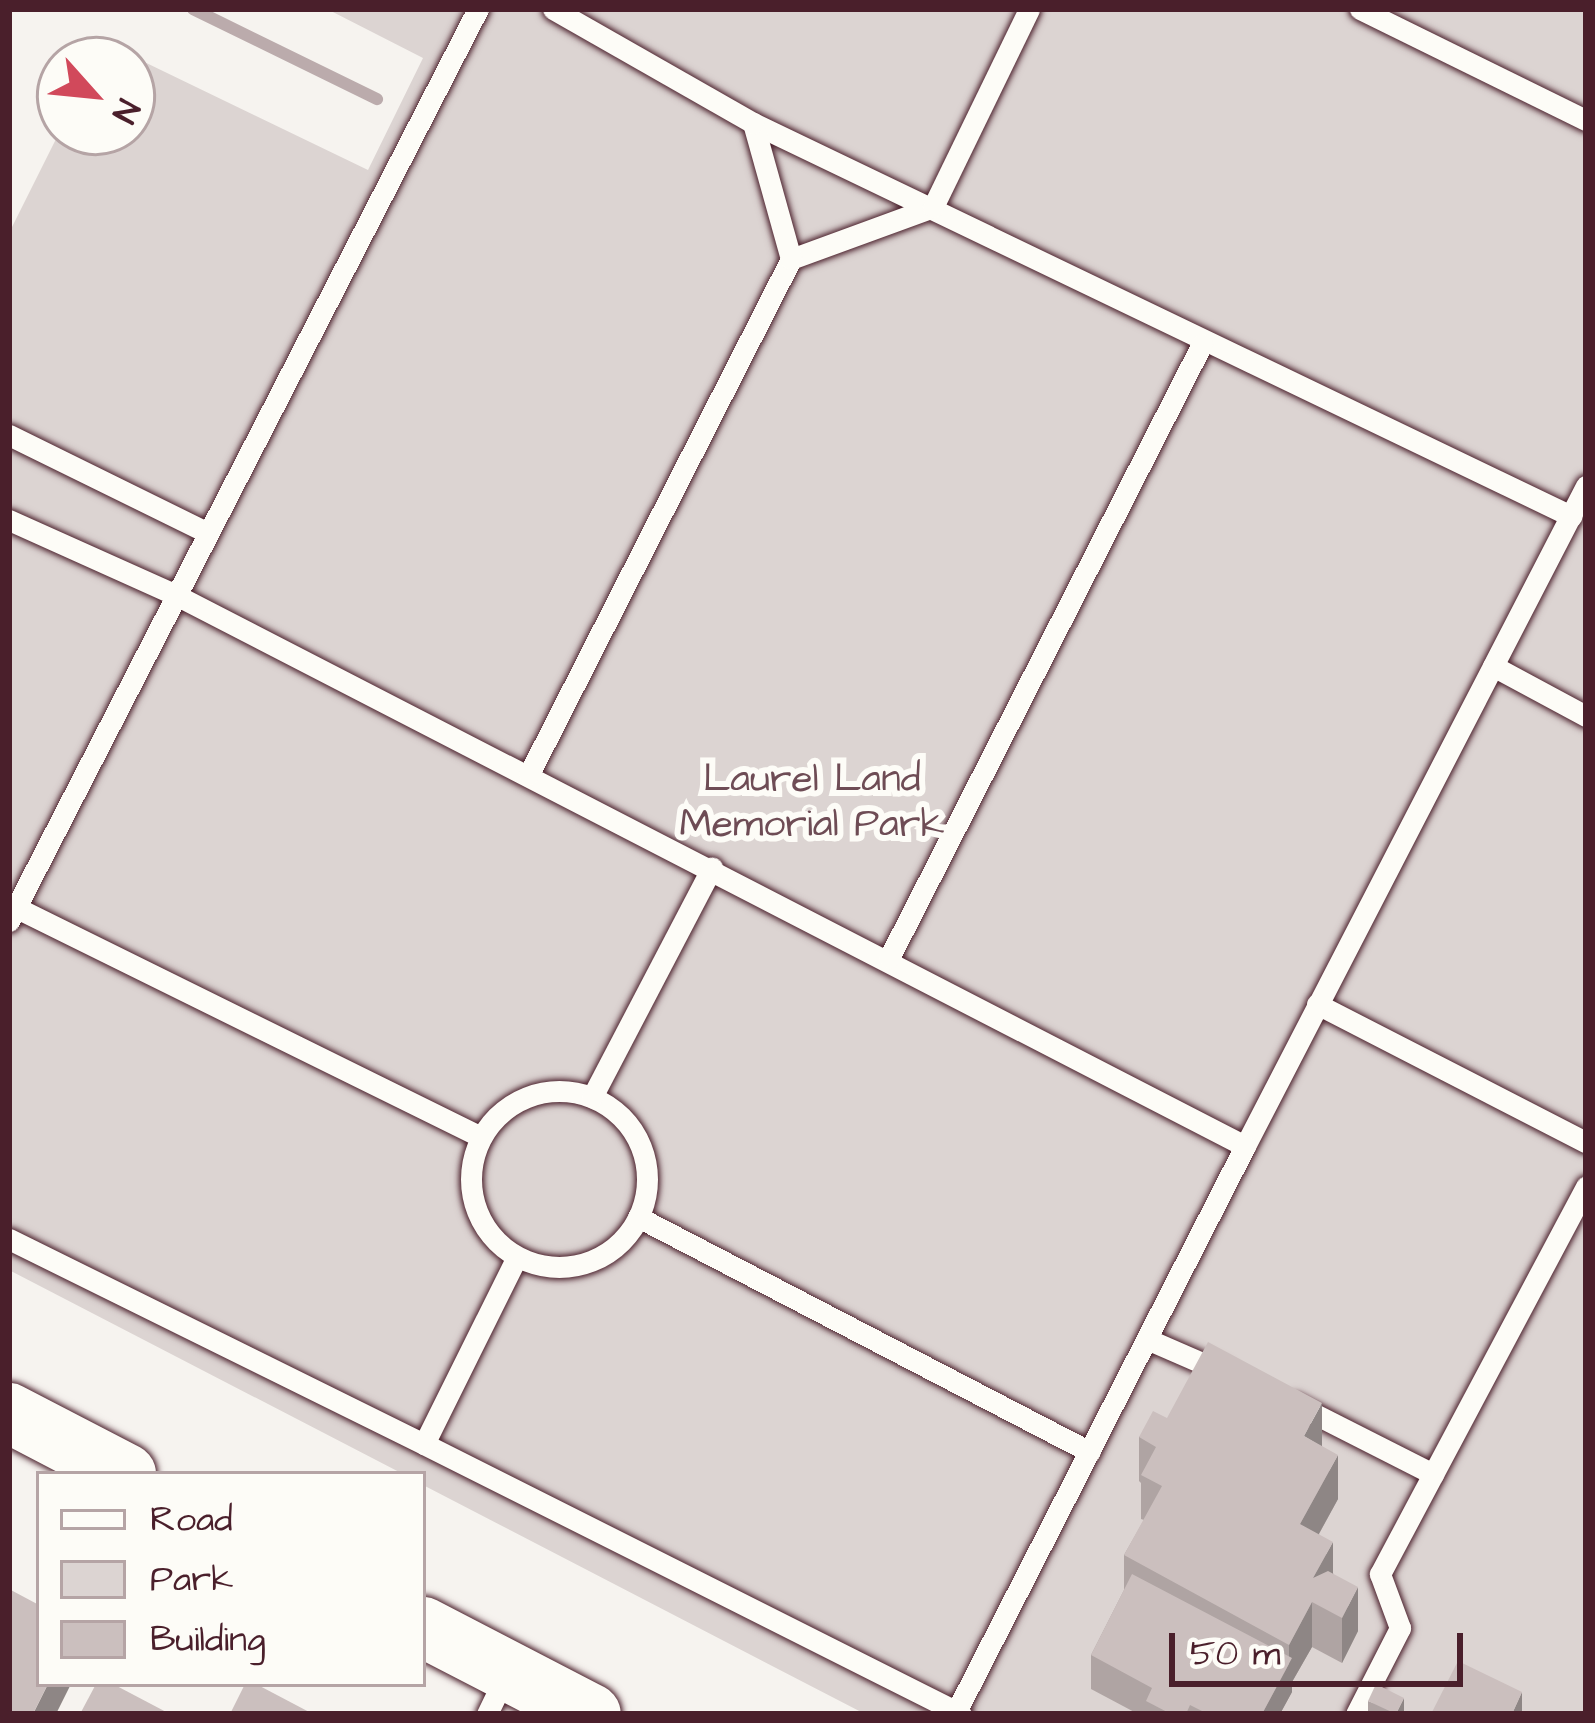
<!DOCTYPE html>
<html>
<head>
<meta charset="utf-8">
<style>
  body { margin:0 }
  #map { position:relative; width:1595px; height:1723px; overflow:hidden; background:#f6f3ef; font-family:"Architects Daughter",sans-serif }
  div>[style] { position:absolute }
  .green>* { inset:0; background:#dcd4d2 }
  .stream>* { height:12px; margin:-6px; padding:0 6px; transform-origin:6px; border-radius:6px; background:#bbabac }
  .roads { filter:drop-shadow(0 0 3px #4a1f2b) drop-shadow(0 0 3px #4a1f2b) }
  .lane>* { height:21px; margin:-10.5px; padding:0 10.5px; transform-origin:10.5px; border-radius:10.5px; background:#fdfcf7 }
  .lane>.ring { margin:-10.5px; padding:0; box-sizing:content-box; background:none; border:21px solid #fdfcf7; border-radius:50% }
  .secondary>* { height:60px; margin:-30px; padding:0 30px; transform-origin:30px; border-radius:30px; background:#fdfcf7 }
  .wall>* { inset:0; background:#afa4a3 }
  .shaded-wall>* { inset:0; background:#8e8685 }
  .building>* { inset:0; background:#cbbfbe }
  span { translate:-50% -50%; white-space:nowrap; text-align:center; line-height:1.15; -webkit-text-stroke:12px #fdfcf7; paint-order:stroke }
  .park-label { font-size:39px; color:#6e4c55 }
  .frame { position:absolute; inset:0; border:12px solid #4a1f2b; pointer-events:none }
  .legend { position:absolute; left:36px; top:1471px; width:390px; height:216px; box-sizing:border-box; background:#fdfcf7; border:3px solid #b5a4a5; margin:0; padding:15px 21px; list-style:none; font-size:36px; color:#4a1f2b }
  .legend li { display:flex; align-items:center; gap:24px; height:60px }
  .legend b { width:60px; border:3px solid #b5a4a5 }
  .north { position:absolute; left:36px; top:36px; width:120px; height:120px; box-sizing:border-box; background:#fdfcf7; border:3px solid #b5a4a5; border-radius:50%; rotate:117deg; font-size:33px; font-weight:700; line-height:48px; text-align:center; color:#4a1f2b }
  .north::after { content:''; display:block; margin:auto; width:42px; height:54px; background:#d1495b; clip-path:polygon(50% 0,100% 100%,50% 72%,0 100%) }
  .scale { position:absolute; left:1169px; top:1633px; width:294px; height:54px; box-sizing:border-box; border:6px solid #4a1f2b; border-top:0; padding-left:15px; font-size:36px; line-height:42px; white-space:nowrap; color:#4a1f2b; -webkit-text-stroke:9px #fdfcf7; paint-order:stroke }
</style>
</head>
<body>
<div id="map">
  <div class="green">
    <i style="clip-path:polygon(327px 9px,1586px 9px,1586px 1714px,865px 1714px,423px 1485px,423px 1474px,403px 1474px,9px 1270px,9px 233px,60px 131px,132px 132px,132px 60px,96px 60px,105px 43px,368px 170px,423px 58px)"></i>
  </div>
  <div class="stream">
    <i style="left:193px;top:9px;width:205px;rotate:26.1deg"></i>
  </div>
  <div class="roads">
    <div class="lane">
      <i style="left:1360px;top:9px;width:252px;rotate:26.2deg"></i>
      <i style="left:753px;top:123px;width:908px;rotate:25.66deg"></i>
      <i style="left:791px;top:259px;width:151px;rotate:-20.1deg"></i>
      <i style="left:933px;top:207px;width:220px;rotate:-64.1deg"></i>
      <i style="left:9px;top:435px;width:220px;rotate:26.2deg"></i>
      <i style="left:9px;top:520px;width:181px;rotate:24.2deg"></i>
      <i style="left:174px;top:594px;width:1205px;rotate:27.27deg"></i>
      <i style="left:1245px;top:1146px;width:743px;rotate:-62.68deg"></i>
      <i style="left:1493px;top:666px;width:106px;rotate:28.3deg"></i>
      <i style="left:529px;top:774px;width:578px;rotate:-63.04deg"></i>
      <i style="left:791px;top:259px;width:141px;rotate:-105.6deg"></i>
      <i style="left:753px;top:123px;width:230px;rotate:-150.3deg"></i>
      <i style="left:15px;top:907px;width:520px;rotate:26.27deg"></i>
      <i style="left:9px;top:921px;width:1026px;rotate:-62.79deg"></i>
      <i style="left:889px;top:958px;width:689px;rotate:-62.99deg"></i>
      <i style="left:1317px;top:1004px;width:302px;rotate:27.2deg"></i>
      <i class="ring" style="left:471px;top:1091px;width:155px;height:155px"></i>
      <i style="left:592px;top:1097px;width:259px;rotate:-62.4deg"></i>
      <i style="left:638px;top:1217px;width:509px;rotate:27.47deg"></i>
      <i style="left:9px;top:1239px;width:463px;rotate:26.3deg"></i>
      <i style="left:424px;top:1444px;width:209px;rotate:-63.6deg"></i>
      <i style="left:1147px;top:1339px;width:83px;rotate:23.5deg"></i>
      <i style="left:1295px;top:1404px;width:155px;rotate:26.9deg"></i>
      <i style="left:424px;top:1444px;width:601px;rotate:26.69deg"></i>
      <i style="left:487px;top:1714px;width:41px;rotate:-64.1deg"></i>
      <i style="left:955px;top:1714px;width:638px;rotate:-62.95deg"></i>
      <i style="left:1356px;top:1714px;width:97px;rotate:-62.9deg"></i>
      <i style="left:1400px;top:1628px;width:58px;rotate:-110.3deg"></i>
      <i style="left:1380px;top:1574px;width:439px;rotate:-62deg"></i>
    </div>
    <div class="secondary">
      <i style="left:9px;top:1413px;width:132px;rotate:27.5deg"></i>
      <i style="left:423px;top:1627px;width:189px;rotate:27.4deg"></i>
    </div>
  </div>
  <div class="wall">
    <i style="clip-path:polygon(1167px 1418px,1322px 1446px,1338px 1499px,1319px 1534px,1333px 1573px,1358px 1631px,1342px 1663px,1312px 1647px,1292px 1682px,1292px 1692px,1280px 1714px,1138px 1714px,1091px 1689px,1091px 1655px,1124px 1590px,1124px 1555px,1144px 1520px,1141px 1519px,1141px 1483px,1139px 1481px,1139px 1437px)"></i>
    <i style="clip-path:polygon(1368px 1701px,1404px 1714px,1368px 1714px)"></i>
  </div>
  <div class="shaded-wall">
    <i style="clip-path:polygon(1322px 1403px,1322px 1447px,1304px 1436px)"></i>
    <i style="clip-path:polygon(1338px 1455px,1338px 1499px,1300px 1568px,1300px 1524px)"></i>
    <i style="clip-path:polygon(1333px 1542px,1333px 1586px,1313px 1578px)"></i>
    <i style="clip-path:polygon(1358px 1587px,1358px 1631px,1342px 1663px,1342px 1618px)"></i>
    <i style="clip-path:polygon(1312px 1602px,1312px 1647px,1292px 1682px,1292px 1692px,1280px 1714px,1262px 1714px,1289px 1664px,1289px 1645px)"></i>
    <i style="clip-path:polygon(48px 1684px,71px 1684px,56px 1714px,33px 1714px)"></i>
    <i style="clip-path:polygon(1522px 1692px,1522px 1714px,1512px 1714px)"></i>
    <i style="clip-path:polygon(1404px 1698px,1404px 1714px,1396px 1714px)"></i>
  </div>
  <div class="building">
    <i style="clip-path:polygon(1208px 1342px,1322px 1403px,1304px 1436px,1338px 1455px,1300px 1524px,1333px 1542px,1313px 1578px,1328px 1571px,1358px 1587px,1342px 1618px,1312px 1602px,1289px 1645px,1124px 1555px,1162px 1486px,1141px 1475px,1156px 1447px,1139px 1437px,1153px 1411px,1167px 1418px)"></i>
    <i style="clip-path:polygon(1132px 1574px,1292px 1658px,1262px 1714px,1208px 1714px,1190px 1705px,1186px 1714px,1171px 1714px,1146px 1701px,1152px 1688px,1091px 1655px)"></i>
    <i style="clip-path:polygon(9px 1589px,39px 1605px,39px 1684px,48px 1684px,33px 1714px,9px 1714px)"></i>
    <i style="clip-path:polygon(1458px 1661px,1522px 1692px,1512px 1714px,1431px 1714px)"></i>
    <i style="clip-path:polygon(96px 1684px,113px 1684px,170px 1714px,80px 1714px)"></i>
    <i style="clip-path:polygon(245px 1684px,256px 1684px,313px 1714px,230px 1714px)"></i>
    <i style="clip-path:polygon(1376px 1684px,1404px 1698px,1396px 1714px,1368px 1701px)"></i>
  </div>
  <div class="park-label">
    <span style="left:812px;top:803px">Laurel Land<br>Memorial Park</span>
  </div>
  <div class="frame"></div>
  <ul class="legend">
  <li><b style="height:15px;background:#fdfcf7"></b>Road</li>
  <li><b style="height:33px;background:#dcd4d2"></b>Park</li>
  <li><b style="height:33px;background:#cbbfbe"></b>Building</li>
  </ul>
  <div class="north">N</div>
  <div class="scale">50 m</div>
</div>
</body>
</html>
